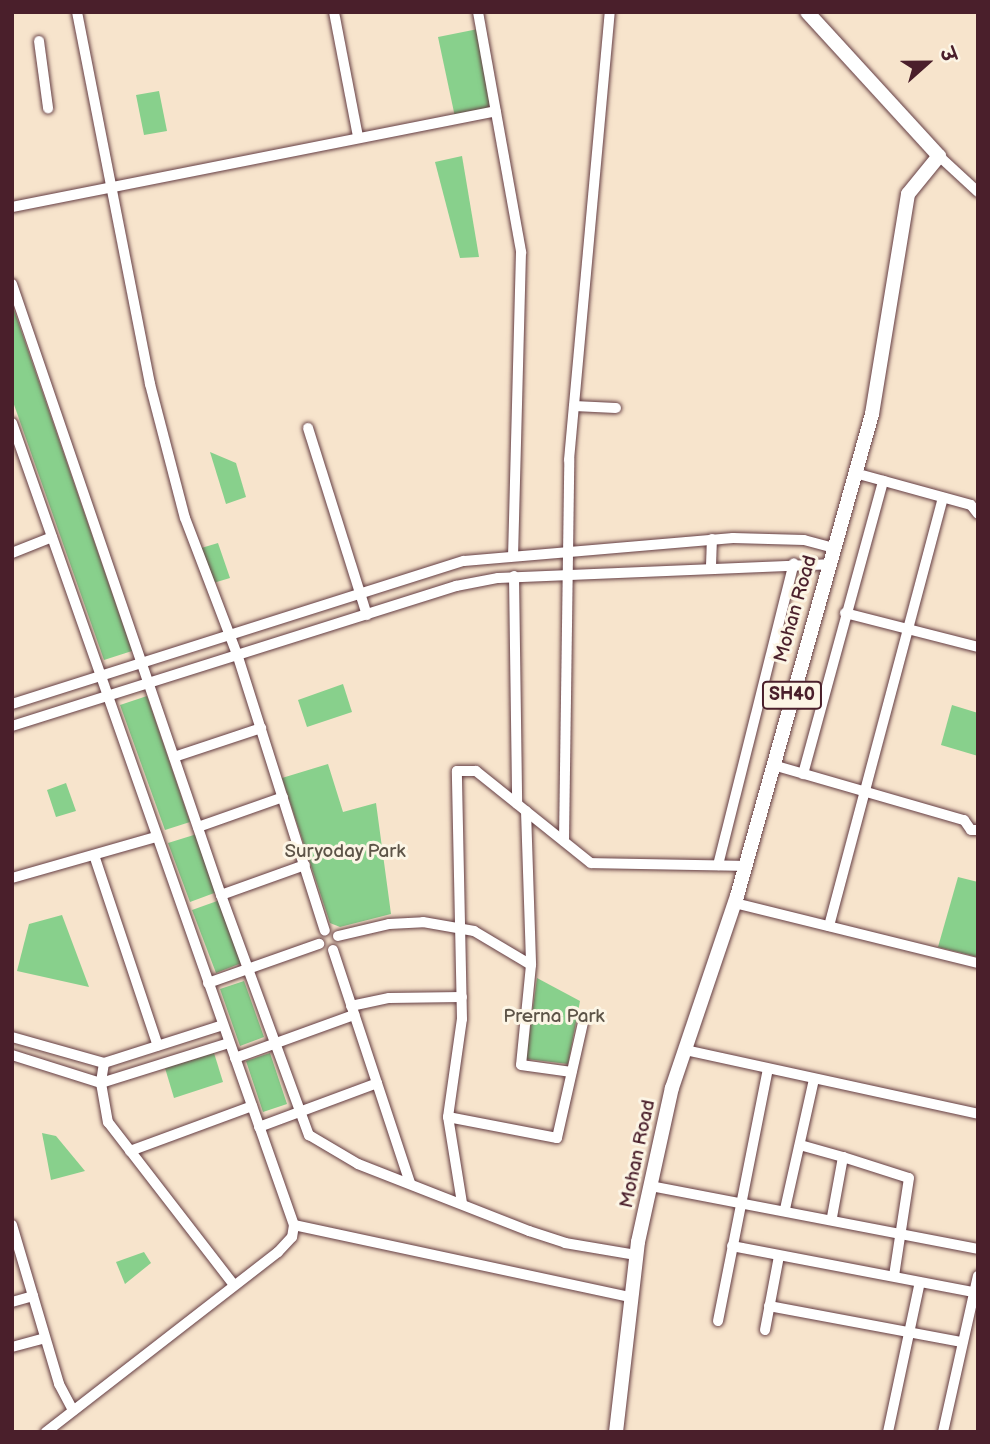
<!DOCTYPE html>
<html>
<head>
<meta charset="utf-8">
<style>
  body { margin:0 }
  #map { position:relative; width:990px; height:1444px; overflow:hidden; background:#f7e4cc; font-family:"Balsamiq Sans","Playpen Sans Deva",sans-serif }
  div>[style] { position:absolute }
  .green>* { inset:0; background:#88d08c }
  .roads { filter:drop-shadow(0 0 2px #643d43) drop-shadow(0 0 2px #643d43) }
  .minor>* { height:10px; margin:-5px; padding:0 5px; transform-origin:5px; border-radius:5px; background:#fff }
  .major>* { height:14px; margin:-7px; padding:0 7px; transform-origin:7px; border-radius:7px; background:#fff }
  span { translate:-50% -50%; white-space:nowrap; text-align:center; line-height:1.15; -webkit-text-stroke:6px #fcf5e5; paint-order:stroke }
  .shield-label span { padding:2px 5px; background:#fcf5e5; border:2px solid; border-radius:5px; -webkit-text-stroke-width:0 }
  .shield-label { font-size:18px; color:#4a1f2b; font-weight:700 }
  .street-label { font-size:19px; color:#4a1f2b }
  .park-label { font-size:19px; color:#5d5448 }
  .frame { position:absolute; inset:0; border:14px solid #4a1f2b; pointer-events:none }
  .north { position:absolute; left:892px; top:28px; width:70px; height:70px; -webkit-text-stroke:5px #fcf5e5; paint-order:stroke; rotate:69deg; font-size:19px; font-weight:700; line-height:28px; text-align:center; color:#4a1f2b }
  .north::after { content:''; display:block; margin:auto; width:24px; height:32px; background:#4a1f2b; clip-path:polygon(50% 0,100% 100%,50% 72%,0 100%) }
</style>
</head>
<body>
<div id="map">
  <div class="green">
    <i style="clip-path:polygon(478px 29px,493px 109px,455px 117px,438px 37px)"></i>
    <i style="clip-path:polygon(159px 91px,167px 131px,144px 135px,136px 95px)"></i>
    <i style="clip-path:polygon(462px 156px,479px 257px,460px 258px,435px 162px)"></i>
    <i style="clip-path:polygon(12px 304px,132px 651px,104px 660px,12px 399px)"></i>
    <i style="clip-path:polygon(210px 452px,236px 463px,246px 497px,226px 504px)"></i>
    <i style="clip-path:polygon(218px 543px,230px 578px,210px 584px,198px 549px)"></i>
    <i style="clip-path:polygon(343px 684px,352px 712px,307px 727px,298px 700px)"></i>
    <i style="clip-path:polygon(147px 696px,190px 822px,165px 830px,120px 705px)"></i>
    <i style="clip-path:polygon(952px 705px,978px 713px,978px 756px,941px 745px)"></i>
    <i style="clip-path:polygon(328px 764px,343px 812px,376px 803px,391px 914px,340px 927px,330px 923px,282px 778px)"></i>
    <i style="clip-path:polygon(66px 783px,76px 811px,56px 817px,47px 790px)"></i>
    <i style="clip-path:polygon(197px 834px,217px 892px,190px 902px,168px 843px)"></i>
    <i style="clip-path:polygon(958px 877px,978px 882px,978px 957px,938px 947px)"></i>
    <i style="clip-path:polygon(220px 900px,244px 962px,216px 973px,192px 910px)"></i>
    <i style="clip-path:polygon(62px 915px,89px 987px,17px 971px,29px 924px)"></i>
    <i style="clip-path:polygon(537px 978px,580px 1001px,568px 1064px,526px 1059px)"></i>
    <i style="clip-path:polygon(244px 981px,264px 1037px,240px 1046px,220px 989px)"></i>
    <i style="clip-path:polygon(214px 1053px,223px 1082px,174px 1098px,165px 1068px)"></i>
    <i style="clip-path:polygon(270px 1053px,287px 1104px,263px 1112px,246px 1061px)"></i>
    <i style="clip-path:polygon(42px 1133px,56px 1136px,85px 1171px,51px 1180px)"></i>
    <i style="clip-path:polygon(144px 1252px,151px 1263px,125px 1284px,116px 1262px)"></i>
  </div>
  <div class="roads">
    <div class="minor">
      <i style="left:77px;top:12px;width:379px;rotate:78.9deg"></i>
      <i style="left:150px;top:384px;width:138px;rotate:75.4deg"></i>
      <i style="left:185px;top:518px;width:149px;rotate:69.1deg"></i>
      <i style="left:238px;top:657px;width:287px;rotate:72.4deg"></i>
      <i style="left:334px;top:12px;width:127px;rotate:79.1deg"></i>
      <i style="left:478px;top:12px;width:244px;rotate:79.8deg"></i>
      <i style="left:521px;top:252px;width:303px;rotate:91.5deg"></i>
      <i style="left:39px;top:41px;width:68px;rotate:82.3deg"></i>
      <i style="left:939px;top:156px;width:53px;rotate:42.7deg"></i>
      <i style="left:12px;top:207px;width:493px;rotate:-11.2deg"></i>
      <i style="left:12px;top:284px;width:646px;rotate:71.12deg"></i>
      <i style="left:221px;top:895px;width:256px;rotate:69.9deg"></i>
      <i style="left:309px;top:1135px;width:57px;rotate:30.6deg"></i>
      <i style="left:358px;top:1164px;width:184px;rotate:21.4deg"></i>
      <i style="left:529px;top:1231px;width:38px;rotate:18deg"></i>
      <i style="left:565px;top:1243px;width:72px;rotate:9.6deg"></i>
      <i style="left:574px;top:406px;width:42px;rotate:2.7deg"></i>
      <i style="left:12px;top:423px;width:850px;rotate:70.63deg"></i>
      <i style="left:294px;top:1225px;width:12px;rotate:99deg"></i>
      <i style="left:292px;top:1237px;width:21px;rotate:133deg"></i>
      <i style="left:278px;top:1252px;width:294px;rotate:142.2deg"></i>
      <i style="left:308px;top:428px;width:196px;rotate:72.5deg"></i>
      <i style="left:855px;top:473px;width:120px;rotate:15.4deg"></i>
      <i style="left:971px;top:505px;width:11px;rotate:52deg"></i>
      <i style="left:12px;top:553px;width:43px;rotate:-21.8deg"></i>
      <i style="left:711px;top:566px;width:27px;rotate:-88deg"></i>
      <i style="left:514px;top:576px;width:228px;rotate:89.2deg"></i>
      <i style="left:845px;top:613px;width:137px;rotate:14.3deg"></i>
      <i style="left:12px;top:704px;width:474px;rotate:-17.6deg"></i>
      <i style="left:464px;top:561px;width:270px;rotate:-4.9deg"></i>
      <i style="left:733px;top:538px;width:71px;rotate:1.6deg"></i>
      <i style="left:804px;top:540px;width:30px;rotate:15deg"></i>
      <i style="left:12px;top:726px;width:466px;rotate:-17.5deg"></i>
      <i style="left:456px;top:586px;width:43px;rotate:-10.8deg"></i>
      <i style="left:498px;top:578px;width:331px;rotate:-2.4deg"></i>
      <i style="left:174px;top:757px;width:92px;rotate:-18.4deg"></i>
      <i style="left:773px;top:765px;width:199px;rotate:16.1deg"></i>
      <i style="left:964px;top:820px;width:12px;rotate:55deg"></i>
      <i style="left:971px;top:830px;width:7px"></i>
      <i style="left:803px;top:774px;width:304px;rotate:-74.7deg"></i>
      <i style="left:526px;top:811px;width:154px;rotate:88.1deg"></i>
      <i style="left:531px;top:965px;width:100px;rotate:95.7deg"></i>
      <i style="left:521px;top:1065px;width:51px;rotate:7.8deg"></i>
      <i style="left:198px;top:827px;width:90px;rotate:-19.4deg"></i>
      <i style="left:564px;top:841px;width:381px;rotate:-89.2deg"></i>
      <i style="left:569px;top:460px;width:450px;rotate:-84.8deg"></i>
      <i style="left:94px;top:855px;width:201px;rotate:71.5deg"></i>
      <i style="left:718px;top:865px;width:311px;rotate:-75.9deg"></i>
      <i style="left:12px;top:878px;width:150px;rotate:-15.9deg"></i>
      <i style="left:221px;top:895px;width:89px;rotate:-19.7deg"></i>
      <i style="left:735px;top:903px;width:250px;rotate:13.9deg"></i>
      <i style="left:829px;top:926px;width:443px;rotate:-75.1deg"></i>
      <i style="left:338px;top:936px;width:52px;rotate:-13.2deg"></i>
      <i style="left:389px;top:924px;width:34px;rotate:-3deg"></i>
      <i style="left:423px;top:922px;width:52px;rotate:10deg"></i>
      <i style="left:474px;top:931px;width:66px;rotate:30.8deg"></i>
      <i style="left:333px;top:950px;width:245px;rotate:71.7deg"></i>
      <i style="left:208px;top:983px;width:118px;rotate:-19.4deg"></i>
      <i style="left:351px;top:1006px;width:39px;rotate:-12deg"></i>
      <i style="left:389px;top:998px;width:73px;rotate:-0.8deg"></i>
      <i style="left:12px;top:1037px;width:96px;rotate:15.8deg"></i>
      <i style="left:104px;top:1063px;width:125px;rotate:-17.7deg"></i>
      <i style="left:685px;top:1050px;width:300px;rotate:12.3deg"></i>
      <i style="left:12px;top:1055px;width:93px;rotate:17.5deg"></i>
      <i style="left:101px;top:1083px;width:134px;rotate:-17.4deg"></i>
      <i style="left:235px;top:1058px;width:127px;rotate:-19.9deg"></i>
      <i style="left:104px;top:1063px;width:20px;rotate:99deg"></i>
      <i style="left:101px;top:1083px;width:40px;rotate:80deg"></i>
      <i style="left:108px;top:1122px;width:205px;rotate:52.3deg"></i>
      <i style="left:448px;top:1117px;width:111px;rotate:10.9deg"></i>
      <i style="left:557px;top:1138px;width:118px;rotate:-77.3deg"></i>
      <i style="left:259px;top:1127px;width:126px;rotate:-20.4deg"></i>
      <i style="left:800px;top:1145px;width:45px;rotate:15.6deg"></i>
      <i style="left:130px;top:1151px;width:130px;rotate:-20.2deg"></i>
      <i style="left:651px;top:1186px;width:333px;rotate:10.9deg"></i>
      <i style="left:462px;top:1203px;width:87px;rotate:-99.2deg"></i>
      <i style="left:448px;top:1117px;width:99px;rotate:-81.9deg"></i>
      <i style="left:462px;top:1019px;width:248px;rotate:-91.2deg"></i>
      <i style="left:457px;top:771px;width:19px"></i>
      <i style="left:476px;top:771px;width:147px;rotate:38.7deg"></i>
      <i style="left:591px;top:863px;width:154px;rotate:1.1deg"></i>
      <i style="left:785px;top:1209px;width:133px;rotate:-77.4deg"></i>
      <i style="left:832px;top:1217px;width:61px;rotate:-79.6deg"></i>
      <i style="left:843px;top:1157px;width:69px;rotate:17.7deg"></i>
      <i style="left:909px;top:1178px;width:99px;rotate:98.7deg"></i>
      <i style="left:12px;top:1225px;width:166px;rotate:73.5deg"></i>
      <i style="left:59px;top:1384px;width:30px;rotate:62deg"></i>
      <i style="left:294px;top:1225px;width:345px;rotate:12.1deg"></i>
      <i style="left:732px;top:1246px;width:250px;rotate:10.8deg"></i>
      <i style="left:12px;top:1302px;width:22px;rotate:-16deg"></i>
      <i style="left:769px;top:1306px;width:195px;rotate:10.6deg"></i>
      <i style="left:718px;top:1321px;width:257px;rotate:-78.8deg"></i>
      <i style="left:765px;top:1330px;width:75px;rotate:-79.3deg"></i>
      <i style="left:12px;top:1347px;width:34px;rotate:-15deg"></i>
      <i style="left:888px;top:1432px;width:153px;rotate:-78deg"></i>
      <i style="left:943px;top:1432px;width:160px;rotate:-77.4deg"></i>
    </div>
    <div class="major">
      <i style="left:616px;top:1432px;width:191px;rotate:-83.4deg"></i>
      <i style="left:638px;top:1242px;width:158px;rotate:-77.6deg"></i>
      <i style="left:672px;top:1088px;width:203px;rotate:-71.3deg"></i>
      <i style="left:737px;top:896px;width:501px;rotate:-74.35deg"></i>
      <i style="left:872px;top:414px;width:223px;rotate:-80.7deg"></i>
      <i style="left:908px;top:194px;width:49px;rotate:-50.8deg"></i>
      <i style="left:939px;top:156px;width:195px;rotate:-132.5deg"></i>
    </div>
  </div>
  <div class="shield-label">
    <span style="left:792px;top:695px">SH40</span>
  </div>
  <div class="street-label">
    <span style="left:796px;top:609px;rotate:-74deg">Mohan Road</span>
    <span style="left:638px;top:1154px;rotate:-78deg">Mohan Road</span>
  </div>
  <div class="park-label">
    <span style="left:345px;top:852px">Suryoday Park</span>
    <span style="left:554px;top:1017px">Prerna Park</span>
  </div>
  <div class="frame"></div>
  <div class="north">उ</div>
</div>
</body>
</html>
